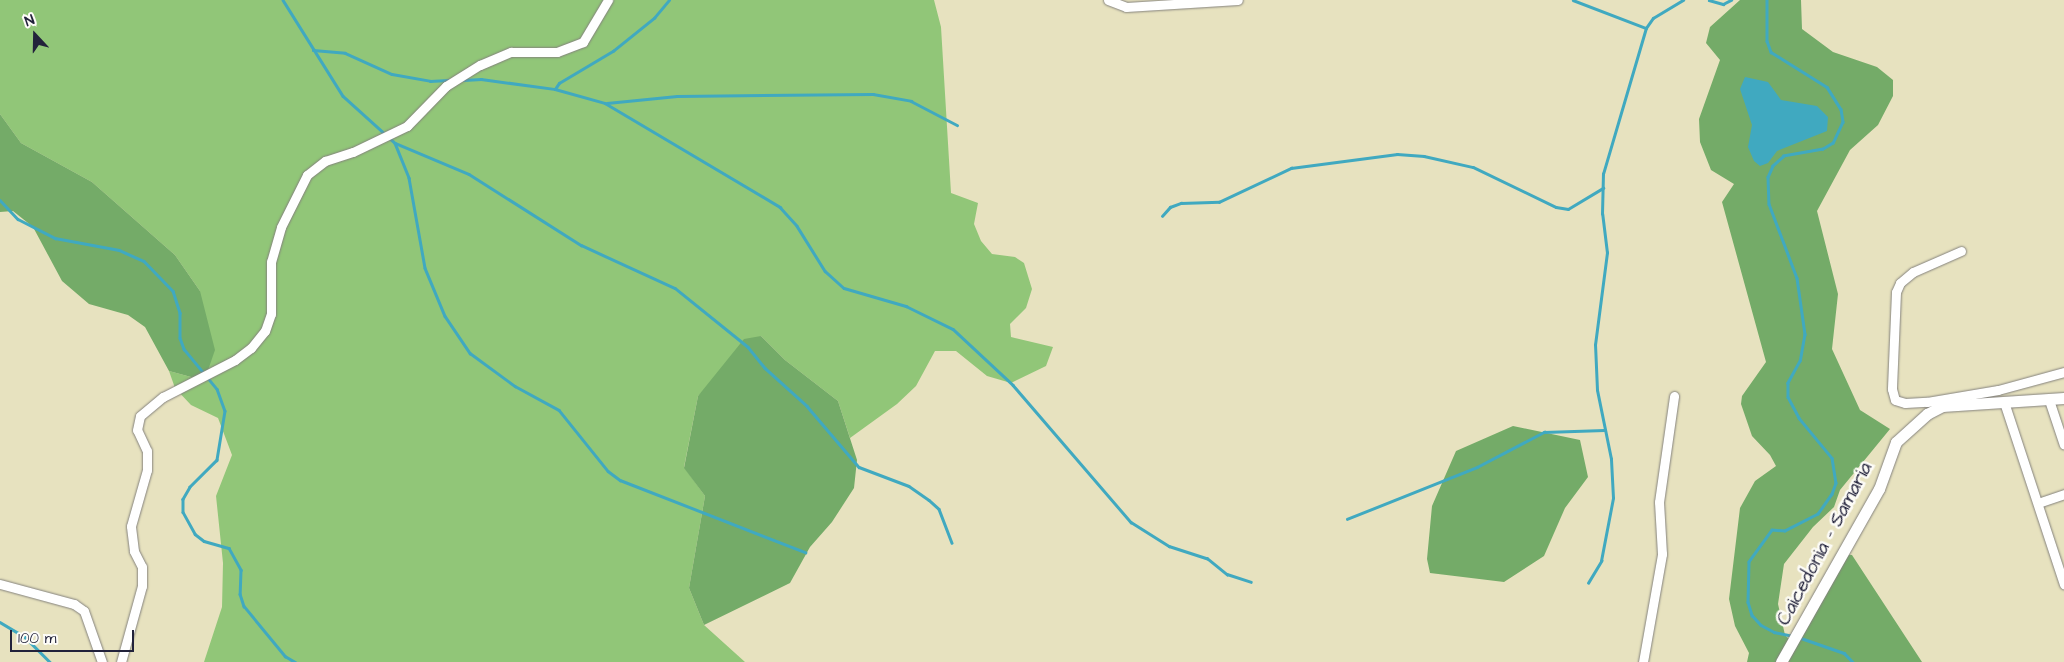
<!DOCTYPE html>
<html>
<head>
<meta charset="utf-8">
<style>
  body { margin:0 }
  #map { position:relative; width:2064px; height:662px; overflow:hidden; background:#e7e2bf; font-family:"Architects Daughter",sans-serif }
  div>[style] { position:absolute }
  .green>* { inset:0; background:#91c678 }
  .forest>* { inset:0; background:#74ab68 }
  .water>* { inset:0; background:#40a9c0 }
  .stream>* { height:2.5px; margin:-1.25px; padding:0 1.25px; transform-origin:1.25px; border-radius:1.25px; background:#40a9c0 }
  .roads { filter:drop-shadow(0 0 1px #84827d) drop-shadow(0 0 1px #84827d) }
  .minor>* { height:9px; margin:-4.5px; padding:0 4.5px; transform-origin:4.5px; border-radius:4.5px; background:#fff }
  .tertiary>* { height:11px; margin:-5.5px; padding:0 5.5px; transform-origin:5.5px; border-radius:5.5px; background:#fff }
  span { translate:-50% -50%; white-space:nowrap; text-align:center; line-height:1.15; -webkit-text-stroke:5px #fdfcf7; paint-order:stroke }
  .street-label { font-size:19px; color:#22223b }
  .north { position:absolute; left:10px; top:10px; width:50px; height:50px; -webkit-text-stroke:4px #fdfcf7; paint-order:stroke; rotate:339deg; font-size:14px; font-weight:700; line-height:20px; text-align:center; color:#22223b }
  .north::after { content:''; display:block; margin:auto; width:18px; height:22px; background:#22223b; clip-path:polygon(50% 0,100% 100%,50% 72%,0 100%) }
  .scale { position:absolute; left:10px; top:630px; width:124px; height:22px; box-sizing:border-box; border:2px solid #22223b; border-top:0; padding-left:6px; font-size:15px; line-height:18px; white-space:nowrap; color:#22223b; -webkit-text-stroke:4px #fdfcf7; paint-order:stroke }
</style>
</head>
<body>
<div id="map">
  <div class="green">
    <i style="clip-path:polygon(0 0,934px 0,941px 27px,951px 193px,978px 203px,974px 224px,981px 241px,992px 254px,1015px 257px,1024px 263px,1032px 289px,1026px 308px,1010px 324px,1011px 337px,1053px 347px,1046px 366px,1011px 383px,987px 376px,956px 351px,935px 351px,916px 386px,897px 404px,850px 438px,838px 401px,785px 360px,761px 336px,698px 396px,684px 467px,705px 496px,689px 588px,704px 625px,745px 662px,204px 662px,222px 607px,223px 563px,216px 496px,232px 455px,218px 418px,191px 405px,175px 388px,169px 371px,191px 377px,200px 291px,175px 255px,92px 182px,21px 143px,0 114px)"></i>
  </div>
  <div class="forest">
    <i style="clip-path:polygon(1740px 0,1801px 0,1802px 29px,1833px 52px,1877px 67px,1893px 80px,1893px 96px,1878px 125px,1850px 150px,1817px 211px,1838px 294px,1832px 349px,1860px 410px,1890px 429px,1840px 490px,1834px 507px,1813px 527px,1784px 564px,1778px 604px,1785px 635px,1790px 640px,1840px 554px,1852px 555px,1922px 662px,1747px 662px,1749px 653px,1735px 626px,1729px 599px,1740px 508px,1755px 481px,1776px 466px,1770px 455px,1752px 436px,1741px 404px,1742px 396px,1766px 362px,1722px 202px,1734px 184px,1711px 170px,1700px 142px,1699px 119px,1720px 60px,1706px 43px,1710px 27px)"></i>
    <i style="clip-path:polygon(0 114px,21px 143px,92px 182px,175px 255px,200px 291px,215px 350px,206px 376px,191px 377px,169px 371px,145px 327px,128px 315px,89px 304px,62px 281px,33px 227px,13px 211px,0 212px)"></i>
    <i style="clip-path:polygon(761px 336px,785px 360px,838px 401px,857px 460px,854px 488px,832px 522px,810px 547px,790px 583px,704px 625px,689px 588px,705px 496px,684px 468px,698px 396px,744px 339px)"></i>
    <i style="clip-path:polygon(1513px 426px,1580px 440px,1588px 477px,1565px 508px,1544px 556px,1504px 582px,1430px 573px,1427px 559px,1432px 506px,1456px 451px)"></i>
  </div>
  <div class="water">
    <i style="clip-path:polygon(1745px 77px,1768px 82px,1781px 100px,1817px 106px,1828px 117px,1827px 131px,1777px 151px,1768px 163px,1760px 166px,1754px 161px,1748px 147px,1752px 125px,1740px 89px)"></i>
  </div>
  <div class="stream">
    <i style="left:283px;top:0;width:113px;rotate:58deg"></i>
    <i style="left:343px;top:96px;width:70px;rotate:42.1deg"></i>
    <i style="left:395px;top:143px;width:80px;rotate:22.7deg"></i>
    <i style="left:469px;top:174px;width:133px;rotate:32.4deg"></i>
    <i style="left:581px;top:245px;width:103px;rotate:24.6deg"></i>
    <i style="left:675px;top:288px;width:94px;rotate:38.9deg"></i>
    <i style="left:748px;top:347px;width:27px;rotate:51deg"></i>
    <i style="left:765px;top:368px;width:57px;rotate:42.1deg"></i>
    <i style="left:807px;top:406px;width:80px;rotate:49.6deg"></i>
    <i style="left:859px;top:467px;width:53px;rotate:20.8deg"></i>
    <i style="left:909px;top:486px;width:24px;rotate:35deg"></i>
    <i style="left:929px;top:500px;width:13px;rotate:42deg"></i>
    <i style="left:939px;top:509px;width:36px;rotate:69deg"></i>
    <i style="left:1573px;top:0;width:78px;rotate:21deg"></i>
    <i style="left:1709px;top:0;width:15px;rotate:16deg"></i>
    <i style="left:1723px;top:4px;width:9px;rotate:-27deg"></i>
    <i style="left:1767px;top:0;width:41px;rotate:90deg"></i>
    <i style="left:1767px;top:41px;width:12px;rotate:70deg"></i>
    <i style="left:1771px;top:52px;width:66px;rotate:32deg"></i>
    <i style="left:1827px;top:87px;width:26px;rotate:58deg"></i>
    <i style="left:1841px;top:109px;width:13px;rotate:81deg"></i>
    <i style="left:1843px;top:122px;width:23px;rotate:115deg"></i>
    <i style="left:1833px;top:143px;width:12px;rotate:149deg"></i>
    <i style="left:1823px;top:149px;width:40px;rotate:170deg"></i>
    <i style="left:1784px;top:156px;width:15px;rotate:138deg"></i>
    <i style="left:1773px;top:166px;width:12px;rotate:114deg"></i>
    <i style="left:1768px;top:177px;width:27px;rotate:88deg"></i>
    <i style="left:1769px;top:204px;width:79px;rotate:69.3deg"></i>
    <i style="left:1797px;top:278px;width:57px;rotate:81.9deg"></i>
    <i style="left:1805px;top:334px;width:27px;rotate:100deg"></i>
    <i style="left:1800px;top:361px;width:25px;rotate:119deg"></i>
    <i style="left:1788px;top:383px;width:14px;rotate:90deg"></i>
    <i style="left:1788px;top:397px;width:24px;rotate:62deg"></i>
    <i style="left:1799px;top:418px;width:52px;rotate:50.5deg"></i>
    <i style="left:1832px;top:458px;width:25px;rotate:81deg"></i>
    <i style="left:1836px;top:483px;width:12px;rotate:110deg"></i>
    <i style="left:1832px;top:494px;width:24px;rotate:125deg"></i>
    <i style="left:1818px;top:514px;width:37px;rotate:153deg"></i>
    <i style="left:1785px;top:531px;width:13px;rotate:-176deg"></i>
    <i style="left:1772px;top:530px;width:39px;rotate:126deg"></i>
    <i style="left:1749px;top:562px;width:40px;rotate:91.4deg"></i>
    <i style="left:1748px;top:602px;width:14px;rotate:73deg"></i>
    <i style="left:1752px;top:615px;width:13px;rotate:48deg"></i>
    <i style="left:1761px;top:625px;width:15px;rotate:28deg"></i>
    <i style="left:1774px;top:632px;width:19px;rotate:12deg"></i>
    <i style="left:313px;top:50px;width:32px;rotate:5deg"></i>
    <i style="left:345px;top:53px;width:51px;rotate:24.1deg"></i>
    <i style="left:392px;top:74px;width:39px;rotate:10deg"></i>
    <i style="left:430px;top:81px;width:18px;rotate:-3deg"></i>
    <i style="left:464px;top:80px;width:17px;rotate:-3deg"></i>
    <i style="left:481px;top:79px;width:75px;rotate:7.7deg"></i>
    <i style="left:555px;top:89px;width:52px;rotate:15.6deg"></i>
    <i style="left:605px;top:103px;width:204px;rotate:30.7deg"></i>
    <i style="left:780px;top:207px;width:25px;rotate:48deg"></i>
    <i style="left:797px;top:226px;width:53px;rotate:58.1deg"></i>
    <i style="left:825px;top:271px;width:25px;rotate:42deg"></i>
    <i style="left:844px;top:288px;width:65px;rotate:16.2deg"></i>
    <i style="left:906px;top:306px;width:52px;rotate:26.1deg"></i>
    <i style="left:953px;top:329px;width:82px;rotate:43deg"></i>
    <i style="left:1013px;top:385px;width:181px;rotate:49.3deg"></i>
    <i style="left:1131px;top:522px;width:45px;rotate:32.3deg"></i>
    <i style="left:1169px;top:546px;width:40px;rotate:18deg"></i>
    <i style="left:1207px;top:558px;width:26px;rotate:39deg"></i>
    <i style="left:1227px;top:574px;width:25px;rotate:18deg"></i>
    <i style="left:555px;top:89px;width:7px;rotate:-56deg"></i>
    <i style="left:559px;top:83px;width:63px;rotate:-30.7deg"></i>
    <i style="left:613px;top:51px;width:53px;rotate:-38.8deg"></i>
    <i style="left:654px;top:18px;width:23px;rotate:-50deg"></i>
    <i style="left:607px;top:103px;width:70px;rotate:-5.7deg"></i>
    <i style="left:677px;top:96px;width:196px;rotate:-0.6deg"></i>
    <i style="left:873px;top:94px;width:39px;rotate:10deg"></i>
    <i style="left:911px;top:101px;width:52px;rotate:27.6deg"></i>
    <i style="left:395px;top:143px;width:38px;rotate:68deg"></i>
    <i style="left:409px;top:178px;width:91px;rotate:79.9deg"></i>
    <i style="left:425px;top:268px;width:52px;rotate:67.4deg"></i>
    <i style="left:445px;top:316px;width:45px;rotate:56deg"></i>
    <i style="left:470px;top:353px;width:56px;rotate:36.3deg"></i>
    <i style="left:515px;top:386px;width:50px;rotate:28.6deg"></i>
    <i style="left:559px;top:410px;width:78px;rotate:51.2deg"></i>
    <i style="left:608px;top:471px;width:15px;rotate:37deg"></i>
    <i style="left:620px;top:480px;width:199px;rotate:21.3deg"></i>
    <i style="left:0;top:200px;width:26px;rotate:47deg"></i>
    <i style="left:18px;top:219px;width:42px;rotate:27.2deg"></i>
    <i style="left:55px;top:238px;width:65px;rotate:10.6deg"></i>
    <i style="left:119px;top:250px;width:27px;rotate:24deg"></i>
    <i style="left:144px;top:261px;width:42px;rotate:46deg"></i>
    <i style="left:173px;top:291px;width:23px;rotate:72deg"></i>
    <i style="left:180px;top:313px;width:25px;rotate:90deg"></i>
    <i style="left:180px;top:338px;width:12px;rotate:70deg"></i>
    <i style="left:184px;top:349px;width:52px;rotate:50.5deg"></i>
    <i style="left:217px;top:389px;width:23px;rotate:70deg"></i>
    <i style="left:225px;top:411px;width:50px;rotate:99.3deg"></i>
    <i style="left:217px;top:460px;width:38px;rotate:135deg"></i>
    <i style="left:190px;top:487px;width:14px;rotate:120deg"></i>
    <i style="left:183px;top:499px;width:13px;rotate:90deg"></i>
    <i style="left:183px;top:512px;width:25px;rotate:61deg"></i>
    <i style="left:195px;top:534px;width:11px;rotate:38deg"></i>
    <i style="left:204px;top:541px;width:26px;rotate:16deg"></i>
    <i style="left:229px;top:548px;width:25px;rotate:61deg"></i>
    <i style="left:241px;top:570px;width:24px;rotate:92deg"></i>
    <i style="left:240px;top:594px;width:13px;rotate:72deg"></i>
    <i style="left:244px;top:606px;width:65px;rotate:50.6deg"></i>
    <i style="left:285px;top:656px;width:12px;rotate:31deg"></i>
    <i style="left:1162px;top:216px;width:12px;rotate:-48deg"></i>
    <i style="left:1170px;top:207px;width:12px;rotate:-20deg"></i>
    <i style="left:1181px;top:203px;width:38px;rotate:-2deg"></i>
    <i style="left:1219px;top:202px;width:80px;rotate:-25.3deg"></i>
    <i style="left:1291px;top:168px;width:107px;rotate:-7.5deg"></i>
    <i style="left:1397px;top:154px;width:27px;rotate:4deg"></i>
    <i style="left:1424px;top:156px;width:50px;rotate:12.7deg"></i>
    <i style="left:1473px;top:167px;width:92px;rotate:25.7deg"></i>
    <i style="left:1556px;top:207px;width:12px;rotate:9deg"></i>
    <i style="left:1568px;top:209px;width:41px;rotate:-31deg"></i>
    <i style="left:1347px;top:519px;width:140px;rotate:-21.8deg"></i>
    <i style="left:1477px;top:467px;width:76px;rotate:-27.6deg"></i>
    <i style="left:1544px;top:432px;width:60px;rotate:-1.9deg"></i>
    <i style="left:1588px;top:583px;width:26px;rotate:-59deg"></i>
    <i style="left:1601px;top:561px;width:64px;rotate:-79.2deg"></i>
    <i style="left:1613px;top:498px;width:39px;rotate:-93deg"></i>
    <i style="left:1611px;top:459px;width:70px;rotate:-101.5deg"></i>
    <i style="left:1597px;top:390px;width:45px;rotate:-92.5deg"></i>
    <i style="left:1595px;top:345px;width:93px;rotate:-82.6deg"></i>
    <i style="left:1607px;top:253px;width:39px;rotate:-97deg"></i>
    <i style="left:1602px;top:214px;width:40px;rotate:-88.6deg"></i>
    <i style="left:1603px;top:174px;width:152px;rotate:-73.6deg"></i>
    <i style="left:1646px;top:28px;width:12px;rotate:-55deg"></i>
    <i style="left:1653px;top:18px;width:35px;rotate:-31deg"></i>
    <i style="left:0;top:622px;width:29px;rotate:31deg"></i>
    <i style="left:25px;top:637px;width:35px;rotate:45deg"></i>
    <i style="left:1798px;top:637px;width:49px;rotate:19.2deg"></i>
    <i style="left:1844px;top:653px;width:13px;rotate:45deg"></i>
  </div>
  <div class="roads">
    <div class="minor">
      <i style="left:1108px;top:0;width:19px;rotate:21deg"></i>
      <i style="left:1126px;top:7px;width:112px;rotate:-3.6deg"></i>
      <i style="left:1961px;top:251px;width:52px;rotate:156.4deg"></i>
      <i style="left:1913px;top:272px;width:17px;rotate:140deg"></i>
      <i style="left:1900px;top:283px;width:10px;rotate:114deg"></i>
      <i style="left:1896px;top:292px;width:97px;rotate:92.4deg"></i>
      <i style="left:1892px;top:389px;width:11px;rotate:75deg"></i>
      <i style="left:1895px;top:400px;width:10px;rotate:17deg"></i>
      <i style="left:1905px;top:403px;width:22px;rotate:-3deg"></i>
      <i style="left:1927px;top:402px;width:72px;rotate:-9.6deg"></i>
      <i style="left:1998px;top:390px;width:68px;rotate:-15.3deg"></i>
      <i style="left:2049px;top:400px;width:47px;rotate:71.6deg"></i>
      <i style="left:2004px;top:402px;width:192px;rotate:71.8deg"></i>
      <i style="left:2038px;top:503px;width:28px;rotate:-19deg"></i>
      <i style="left:0;top:584px;width:77px;rotate:15.1deg"></i>
      <i style="left:74px;top:604px;width:12px;rotate:35deg"></i>
      <i style="left:84px;top:611px;width:54px;rotate:70.6deg"></i>
      <i style="left:121px;top:662px;width:79px;rotate:-74.6deg"></i>
      <i style="left:142px;top:586px;width:19px;rotate:-90deg"></i>
      <i style="left:142px;top:567px;width:18px;rotate:-117deg"></i>
      <i style="left:134px;top:551px;width:25px;rotate:-97deg"></i>
      <i style="left:131px;top:526px;width:58px;rotate:-74.1deg"></i>
      <i style="left:147px;top:470px;width:19px;rotate:-90deg"></i>
      <i style="left:147px;top:451px;width:23px;rotate:-115deg"></i>
      <i style="left:137px;top:430px;width:14px;rotate:-78deg"></i>
      <i style="left:140px;top:416px;width:30px;rotate:-40deg"></i>
      <i style="left:163px;top:397px;width:81px;rotate:-27.2deg"></i>
      <i style="left:235px;top:360px;width:20px;rotate:-37deg"></i>
      <i style="left:251px;top:348px;width:22px;rotate:-51deg"></i>
      <i style="left:265px;top:331px;width:18px;rotate:-71deg"></i>
      <i style="left:271px;top:314px;width:52px;rotate:-90deg"></i>
      <i style="left:271px;top:262px;width:36px;rotate:-74deg"></i>
      <i style="left:281px;top:227px;width:58px;rotate:-63.4deg"></i>
      <i style="left:307px;top:175px;width:23px;rotate:-38deg"></i>
      <i style="left:325px;top:161px;width:29px;rotate:-18deg"></i>
      <i style="left:353px;top:152px;width:60px;rotate:-25.7deg"></i>
      <i style="left:407px;top:126px;width:56px;rotate:-45.7deg"></i>
      <i style="left:446px;top:86px;width:40px;rotate:-32deg"></i>
      <i style="left:480px;top:65px;width:34px;rotate:-23deg"></i>
      <i style="left:511px;top:52px;width:46px"></i>
      <i style="left:557px;top:52px;width:28px;rotate:-21deg"></i>
      <i style="left:583px;top:42px;width:49px;rotate:-59.2deg"></i>
      <i style="left:1643px;top:662px;width:110px;rotate:-80deg"></i>
      <i style="left:1662px;top:554px;width:52px;rotate:-93.3deg"></i>
      <i style="left:1659px;top:502px;width:107px;rotate:-81.9deg"></i>
    </div>
    <div class="tertiary">
      <i style="left:1781px;top:662px;width:199px;rotate:-60.5deg"></i>
      <i style="left:1879px;top:489px;width:50px;rotate:-70.1deg"></i>
      <i style="left:1896px;top:442px;width:42px;rotate:-42.1deg"></i>
      <i style="left:1927px;top:414px;width:17px;rotate:-28deg"></i>
      <i style="left:1942px;top:406px;width:122px;rotate:-3.8deg"></i>
    </div>
  </div>
  <div class="street-label">
    <span style="left:1825px;top:544px;rotate:-62deg">Caicedonia - Samaria</span>
  </div>
  <div class="north">N</div>
  <div class="scale">100 m</div>
</div>
</body>
</html>
